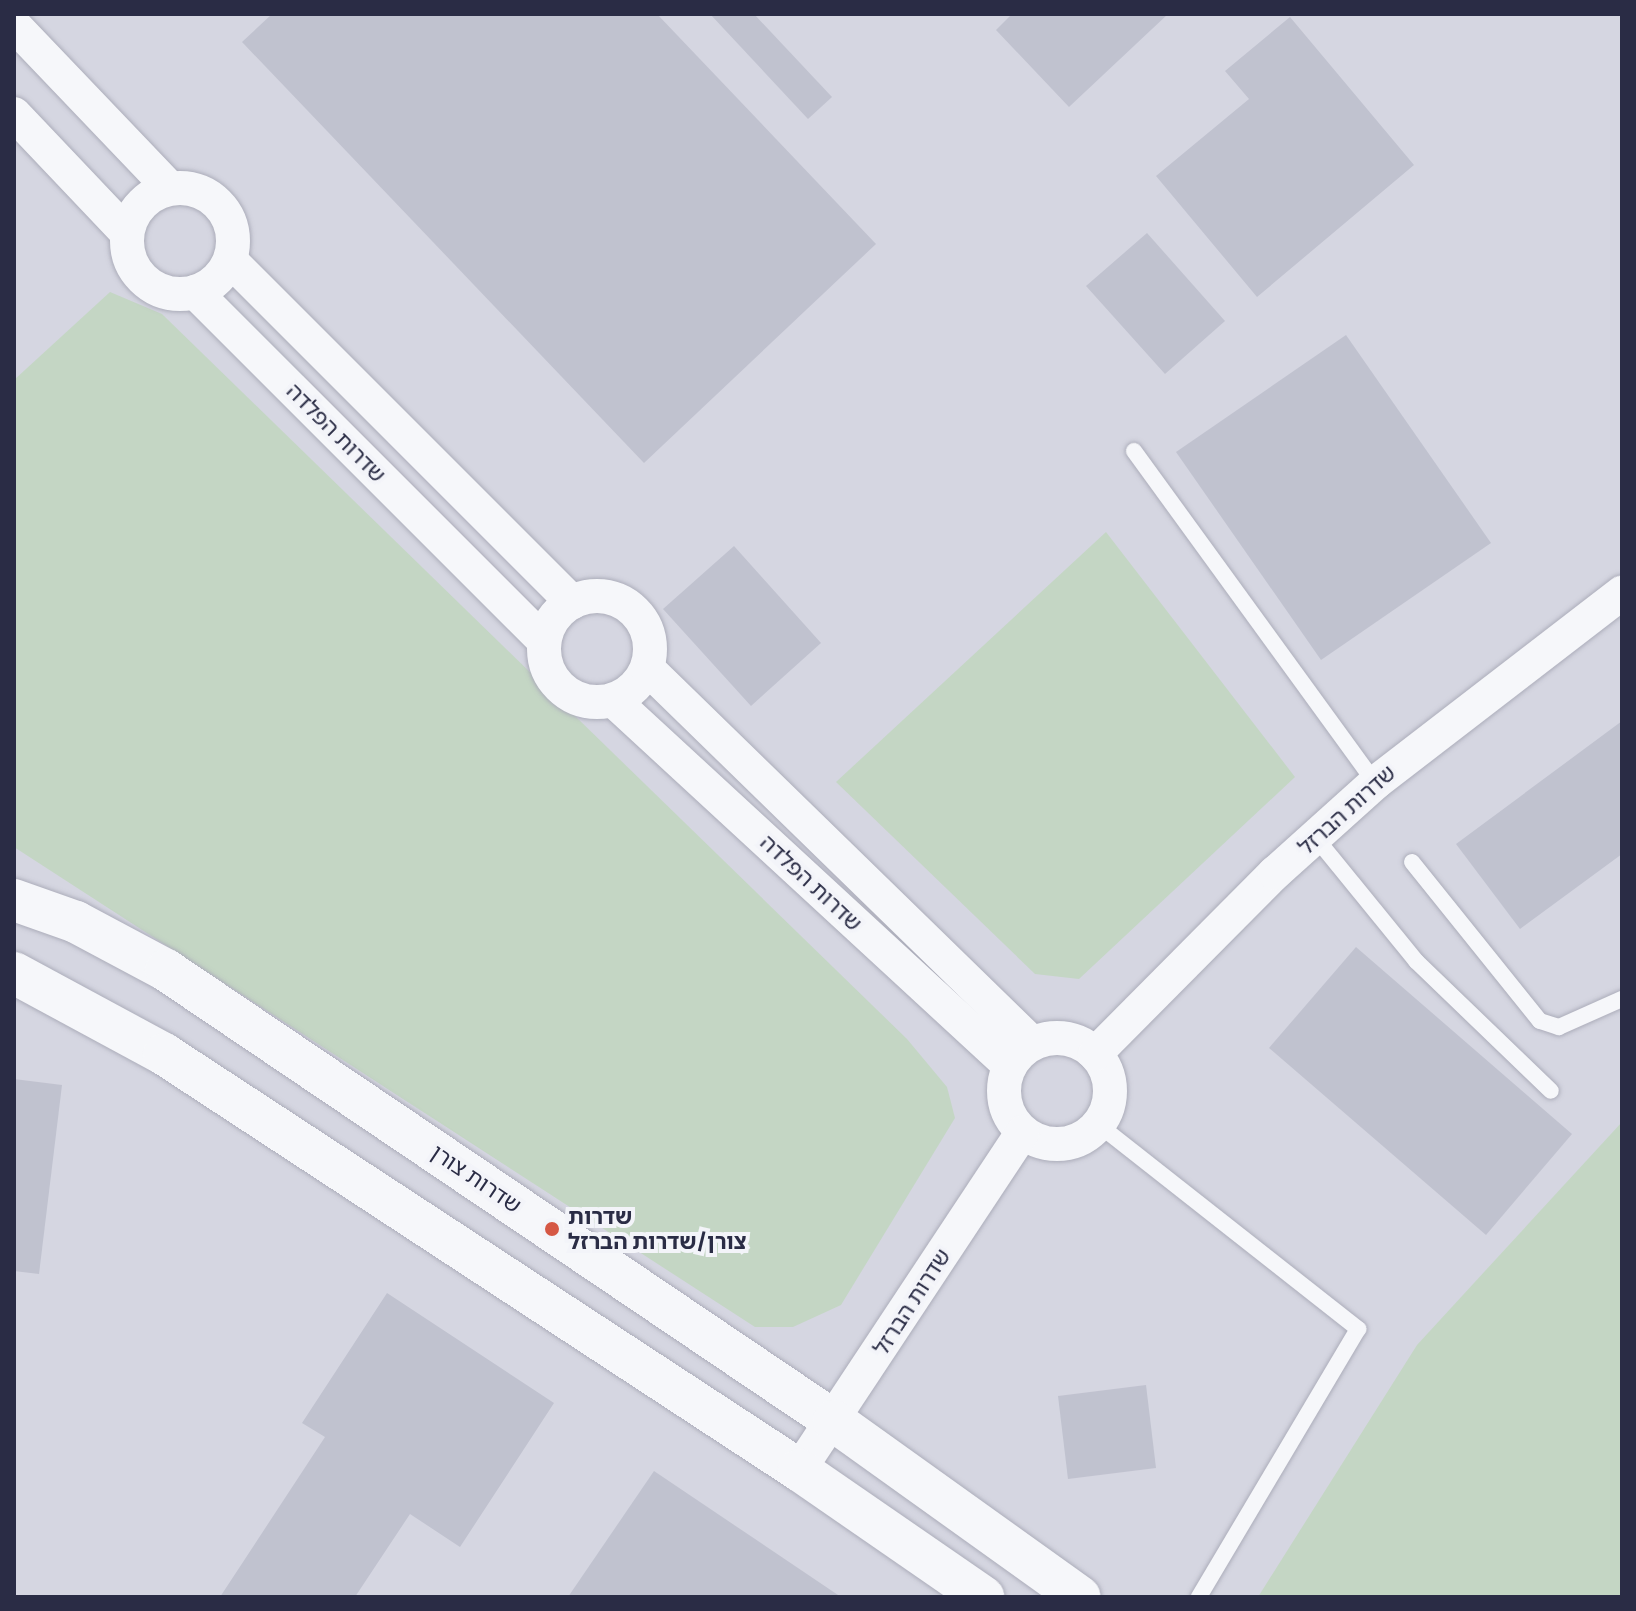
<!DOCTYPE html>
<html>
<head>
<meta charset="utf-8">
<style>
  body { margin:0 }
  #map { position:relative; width:1636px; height:1611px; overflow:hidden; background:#e3e4ec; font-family:"Fira Sans Condensed","Noto Sans Hebrew",sans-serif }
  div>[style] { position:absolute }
  .built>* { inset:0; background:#d5d6e1 }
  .green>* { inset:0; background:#c4d6c4 }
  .building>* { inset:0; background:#c0c2cf }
  .roads { filter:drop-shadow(0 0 2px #acadba) drop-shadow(0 0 2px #acadba) }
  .service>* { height:16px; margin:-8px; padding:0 8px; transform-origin:8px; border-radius:8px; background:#f6f7fa }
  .minor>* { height:34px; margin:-17px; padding:0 17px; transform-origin:17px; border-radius:17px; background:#f6f7fa }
  .minor>.ring { margin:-17px; padding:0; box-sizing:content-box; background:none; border:34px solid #f6f7fa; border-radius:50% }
  .tertiary>* { height:42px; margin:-21px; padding:0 21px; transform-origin:21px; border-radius:21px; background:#f6f7fa }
  .dots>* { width:22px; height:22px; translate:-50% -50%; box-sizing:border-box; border:4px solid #f3f4f9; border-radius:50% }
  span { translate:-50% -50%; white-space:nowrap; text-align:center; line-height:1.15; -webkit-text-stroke:8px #f3f4f9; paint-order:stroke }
  .street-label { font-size:22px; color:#2a2c45 }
  .poi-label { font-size:22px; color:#2a2c45; font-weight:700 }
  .left { translate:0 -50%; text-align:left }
  .frame { position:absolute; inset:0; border:16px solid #2a2c45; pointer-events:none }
</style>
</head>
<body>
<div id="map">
  <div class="built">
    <i style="clip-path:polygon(14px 14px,1622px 14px,1622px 1597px,14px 1597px)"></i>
  </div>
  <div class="green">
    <i style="clip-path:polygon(110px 292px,162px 314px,907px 1039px,947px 1087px,955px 1118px,841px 1305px,793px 1327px,755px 1327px,14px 847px,14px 380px)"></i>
    <i style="clip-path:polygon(1106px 532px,1295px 777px,1079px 979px,1035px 974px,836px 782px)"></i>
    <i style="clip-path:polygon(1622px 1122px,1622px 1597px,1258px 1597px,1417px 1345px)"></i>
  </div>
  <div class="building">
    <i style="clip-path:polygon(272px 14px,657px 14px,876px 244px,644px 463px,242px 42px)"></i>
    <i style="clip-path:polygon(710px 14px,754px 14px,832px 97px,808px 119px)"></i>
    <i style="clip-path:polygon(1012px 14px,1168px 14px,1069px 107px,996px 30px)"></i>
    <i style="clip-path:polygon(1290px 17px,1414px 165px,1257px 297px,1156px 176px,1249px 99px,1225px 71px)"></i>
    <i style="clip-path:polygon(1147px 233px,1225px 321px,1165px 374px,1086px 286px)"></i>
    <i style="clip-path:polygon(1346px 335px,1491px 543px,1321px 660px,1176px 452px)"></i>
    <i style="clip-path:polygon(734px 546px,821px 643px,751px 706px,663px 609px)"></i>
    <i style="clip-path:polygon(1622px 721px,1622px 854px,1520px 929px,1456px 844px)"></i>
    <i style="clip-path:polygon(1356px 947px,1572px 1134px,1486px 1235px,1269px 1048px)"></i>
    <i style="clip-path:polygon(14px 1079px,62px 1085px,39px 1274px,14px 1271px)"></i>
    <i style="clip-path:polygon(387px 1293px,554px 1403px,460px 1547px,410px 1514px,355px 1597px,220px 1597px,325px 1437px,302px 1423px)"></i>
    <i style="clip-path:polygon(1146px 1385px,1156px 1468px,1068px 1479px,1058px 1396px)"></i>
    <i style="clip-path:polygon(654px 1471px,841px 1597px,568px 1597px)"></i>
  </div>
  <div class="roads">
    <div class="service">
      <i style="left:1134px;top:451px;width:410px;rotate:54deg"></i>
      <i style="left:1315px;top:837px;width:160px;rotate:50.8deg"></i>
      <i style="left:1416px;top:961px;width:187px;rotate:43.9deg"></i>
      <i style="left:1412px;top:862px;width:204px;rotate:51.2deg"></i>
      <i style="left:1540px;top:1021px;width:20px;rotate:18deg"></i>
      <i style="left:1559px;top:1027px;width:69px;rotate:-24deg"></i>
      <i style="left:1099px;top:1125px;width:330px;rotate:38.2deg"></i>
      <i style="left:1358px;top:1329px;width:312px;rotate:120.7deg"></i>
    </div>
    <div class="minor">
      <i style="left:14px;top:25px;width:226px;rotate:46.3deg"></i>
      <i style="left:14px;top:114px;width:164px;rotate:46.5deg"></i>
      <i class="ring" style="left:127px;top:188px;width:72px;height:72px"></i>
      <i style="left:230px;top:260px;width:484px;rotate:45deg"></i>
      <i style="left:195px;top:292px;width:494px;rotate:45deg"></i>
      <i class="ring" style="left:544px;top:596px;width:72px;height:72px"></i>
      <i style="left:647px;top:668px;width:537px;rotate:44.25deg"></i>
      <i style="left:613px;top:700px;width:540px;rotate:42.67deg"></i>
      <i class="ring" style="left:1004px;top:1038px;width:72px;height:72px"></i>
      <i style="left:1095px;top:1054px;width:255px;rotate:-45.2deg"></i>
      <i style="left:1275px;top:873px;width:135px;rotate:-42deg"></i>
      <i style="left:1375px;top:783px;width:312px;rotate:-37.6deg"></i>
      <i style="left:799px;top:1470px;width:405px;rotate:-56.5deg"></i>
    </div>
    <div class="tertiary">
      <i style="left:14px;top:900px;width:66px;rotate:19.5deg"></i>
      <i style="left:76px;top:922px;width:102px;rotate:28.1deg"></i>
      <i style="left:166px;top:970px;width:806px;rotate:34.03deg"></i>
      <i style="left:834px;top:1421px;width:302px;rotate:35.6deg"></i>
      <i style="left:14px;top:973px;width:170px;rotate:28.4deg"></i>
      <i style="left:164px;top:1054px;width:759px;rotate:33.23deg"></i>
      <i style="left:799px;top:1470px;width:224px;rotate:34.6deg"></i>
    </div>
  </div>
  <div class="dots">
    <i style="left:552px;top:1229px;background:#d55744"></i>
  </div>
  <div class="street-label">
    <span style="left:336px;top:433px;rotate:45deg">שדרות הפלדה</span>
    <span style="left:1347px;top:810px;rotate:-42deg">שדרות הברזל</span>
    <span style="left:811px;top:883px;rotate:43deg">שדרות הפלדה</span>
    <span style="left:476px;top:1179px;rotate:34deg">שדרות צורן</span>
    <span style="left:912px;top:1302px;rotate:-57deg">שדרות הברזל</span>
  </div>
  <div class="poi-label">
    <span class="left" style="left:568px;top:1229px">שדרות<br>צורן/שדרות הברזל</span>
  </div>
  <div class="frame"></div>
</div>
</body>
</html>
